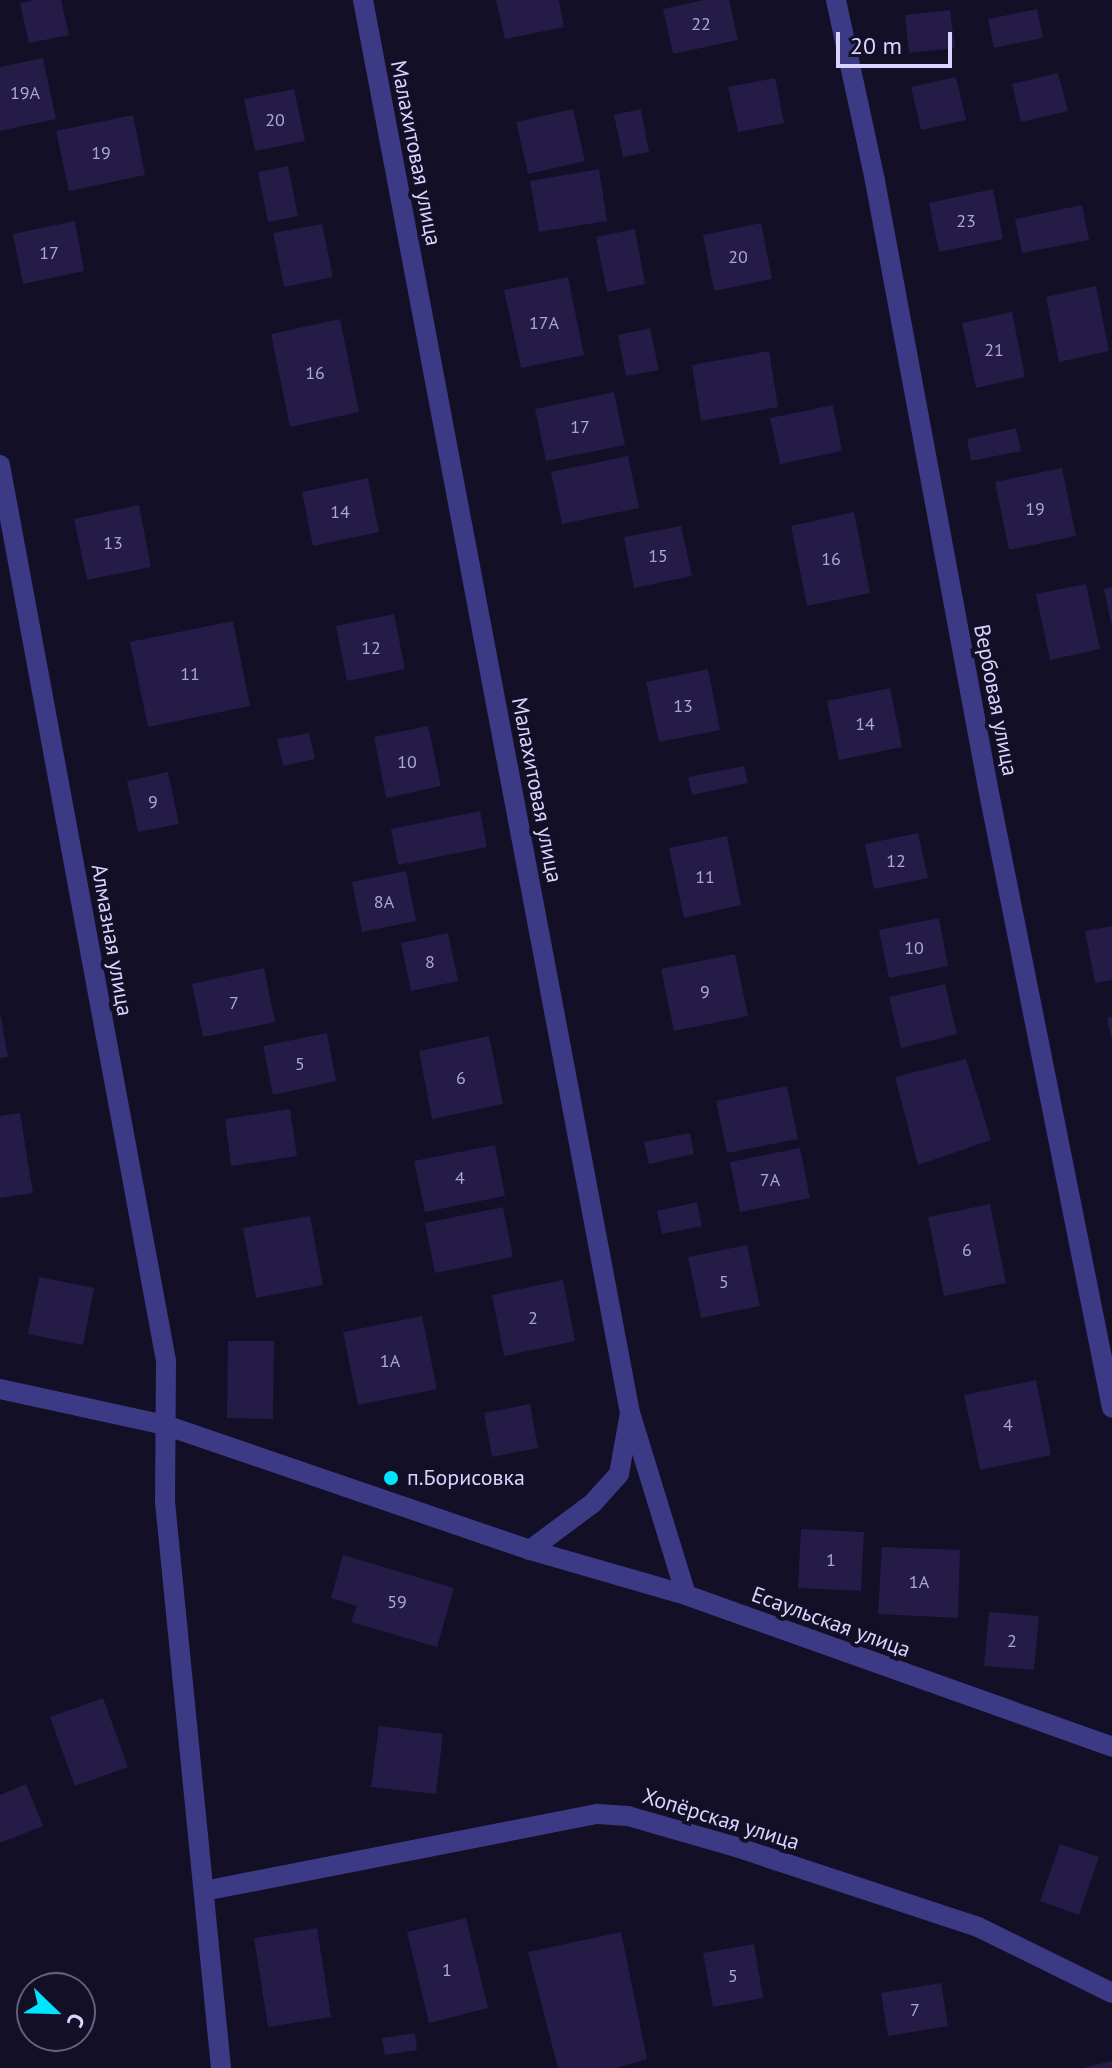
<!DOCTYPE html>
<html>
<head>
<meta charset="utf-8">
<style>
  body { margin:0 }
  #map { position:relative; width:1112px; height:2068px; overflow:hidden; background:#130f26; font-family:"PT Sans",sans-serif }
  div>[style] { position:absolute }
  .building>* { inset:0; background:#241b47 }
  .minor>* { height:20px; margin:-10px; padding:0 10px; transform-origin:10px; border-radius:10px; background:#3d3a85 }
  .dots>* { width:22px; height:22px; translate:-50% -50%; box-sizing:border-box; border:4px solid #130f26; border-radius:50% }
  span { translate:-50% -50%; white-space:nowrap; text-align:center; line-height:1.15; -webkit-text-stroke:8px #130f26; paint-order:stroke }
  .number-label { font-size:18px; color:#aca6d1 }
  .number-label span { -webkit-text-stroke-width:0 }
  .street-label { font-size:22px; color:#d9d4ff }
  .poi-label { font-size:22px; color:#d9d4ff }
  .left { translate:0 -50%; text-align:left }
  .north { position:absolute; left:16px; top:1972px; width:80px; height:80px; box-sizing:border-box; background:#130f26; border:2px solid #625e7d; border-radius:50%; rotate:113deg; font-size:22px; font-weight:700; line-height:32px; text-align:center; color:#d9d4ff }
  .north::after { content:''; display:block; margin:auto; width:28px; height:36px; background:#00e5ff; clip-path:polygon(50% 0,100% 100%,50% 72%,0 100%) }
  .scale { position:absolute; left:836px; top:32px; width:116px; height:36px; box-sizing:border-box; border:4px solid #d9d4ff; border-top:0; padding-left:10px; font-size:24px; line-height:28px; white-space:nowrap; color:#d9d4ff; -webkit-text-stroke:6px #130f26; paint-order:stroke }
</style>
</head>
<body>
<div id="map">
  <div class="building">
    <i style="clip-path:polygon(34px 0,61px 0,69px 35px,29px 43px,20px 3px)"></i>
    <i style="clip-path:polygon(496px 0,559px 0,564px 27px,505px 39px)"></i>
    <i style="clip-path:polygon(704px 0,729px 0,738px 40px,673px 54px,663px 9px)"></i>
    <i style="clip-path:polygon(1037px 9px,1043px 38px,994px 48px,988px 19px)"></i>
    <i style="clip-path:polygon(950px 10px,955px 48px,909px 53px,905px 15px)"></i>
    <i style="clip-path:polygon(43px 58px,56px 119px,0 131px,0 67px)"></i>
    <i style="clip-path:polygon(1058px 73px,1068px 111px,1021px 122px,1012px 84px)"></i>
    <i style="clip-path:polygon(956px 77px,966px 120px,921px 130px,911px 87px)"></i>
    <i style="clip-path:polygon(775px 78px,784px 123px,738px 132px,728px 87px)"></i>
    <i style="clip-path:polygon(294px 89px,305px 141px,255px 151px,244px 99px)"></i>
    <i style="clip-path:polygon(573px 109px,585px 161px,528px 174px,516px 122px)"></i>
    <i style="clip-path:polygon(641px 109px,649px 152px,623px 157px,614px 115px)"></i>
    <i style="clip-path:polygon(133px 115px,145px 175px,69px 191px,56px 131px)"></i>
    <i style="clip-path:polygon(288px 166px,298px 216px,268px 222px,258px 172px)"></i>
    <i style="clip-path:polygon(599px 169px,607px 221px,539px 232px,530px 181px)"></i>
    <i style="clip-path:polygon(993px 189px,1003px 239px,939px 252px,929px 203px)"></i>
    <i style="clip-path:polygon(1082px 205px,1089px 240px,1022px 253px,1015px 219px)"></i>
    <i style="clip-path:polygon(75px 221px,84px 271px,23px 284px,13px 234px)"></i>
    <i style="clip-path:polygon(761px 223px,772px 279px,714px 291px,703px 235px)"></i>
    <i style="clip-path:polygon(322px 224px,333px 277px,284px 287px,273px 233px)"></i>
    <i style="clip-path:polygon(635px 229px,645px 284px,607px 292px,596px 237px)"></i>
    <i style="clip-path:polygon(568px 277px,584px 355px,521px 368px,504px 290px)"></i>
    <i style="clip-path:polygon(1096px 286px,1109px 351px,1059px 362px,1046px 297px)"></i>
    <i style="clip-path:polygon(1012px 312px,1025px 377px,976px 388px,962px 323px)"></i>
    <i style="clip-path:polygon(340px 319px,359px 412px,290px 427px,271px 334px)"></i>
    <i style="clip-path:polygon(650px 328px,659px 370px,626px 376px,618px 335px)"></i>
    <i style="clip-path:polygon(769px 351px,778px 407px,701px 421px,692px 365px)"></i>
    <i style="clip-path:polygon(614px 392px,625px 445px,546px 461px,535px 409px)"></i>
    <i style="clip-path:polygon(833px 405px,842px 451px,780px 464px,770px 418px)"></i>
    <i style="clip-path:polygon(1016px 428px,1021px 451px,971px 461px,967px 439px)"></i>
    <i style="clip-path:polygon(628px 456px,639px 508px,562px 524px,551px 472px)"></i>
    <i style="clip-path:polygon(1062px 468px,1076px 536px,1009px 550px,995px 482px)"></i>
    <i style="clip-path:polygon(368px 478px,379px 532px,313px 546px,302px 492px)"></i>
    <i style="clip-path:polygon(139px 505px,151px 567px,87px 580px,74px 519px)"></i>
    <i style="clip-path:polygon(854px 512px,870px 593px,807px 606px,791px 526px)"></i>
    <i style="clip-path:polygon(681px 526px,692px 576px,634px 588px,624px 537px)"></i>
    <i style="clip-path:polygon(1086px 584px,1100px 649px,1050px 660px,1036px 594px)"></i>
    <i style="clip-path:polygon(1112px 587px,1112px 623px,1111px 623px,1104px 589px)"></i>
    <i style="clip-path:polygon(394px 614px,405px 669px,347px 681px,336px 626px)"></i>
    <i style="clip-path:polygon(233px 621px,250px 706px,148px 727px,130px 642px)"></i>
    <i style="clip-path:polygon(708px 669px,720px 730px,659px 742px,646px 682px)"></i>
    <i style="clip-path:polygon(890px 688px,902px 747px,839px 760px,827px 701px)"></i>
    <i style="clip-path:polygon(428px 726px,441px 786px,386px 798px,374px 737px)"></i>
    <i style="clip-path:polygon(309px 733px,315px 759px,283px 766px,277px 739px)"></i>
    <i style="clip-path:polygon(744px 766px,748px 783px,692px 795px,688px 777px)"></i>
    <i style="clip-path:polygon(168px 772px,179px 824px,138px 832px,127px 781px)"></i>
    <i style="clip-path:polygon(480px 811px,487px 847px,398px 865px,391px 829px)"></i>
    <i style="clip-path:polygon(918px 833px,928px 878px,874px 889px,865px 844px)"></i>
    <i style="clip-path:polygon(727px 836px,741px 905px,684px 918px,669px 848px)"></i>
    <i style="clip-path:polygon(406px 871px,416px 921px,362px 932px,352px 882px)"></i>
    <i style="clip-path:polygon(939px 918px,948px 966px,889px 978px,879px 930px)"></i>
    <i style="clip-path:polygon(1112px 926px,1112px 980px,1095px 983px,1085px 931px)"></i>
    <i style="clip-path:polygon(448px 933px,458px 981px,411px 991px,401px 943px)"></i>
    <i style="clip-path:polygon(735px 954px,748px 1016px,674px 1031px,661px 969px)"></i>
    <i style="clip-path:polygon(264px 968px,275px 1022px,203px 1037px,192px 984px)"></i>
    <i style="clip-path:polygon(945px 984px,957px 1034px,901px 1048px,889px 997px)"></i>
    <i style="clip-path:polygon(0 1012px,8px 1057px,0 1058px)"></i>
    <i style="clip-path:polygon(1112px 1017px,1112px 1037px,1111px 1037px,1107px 1018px)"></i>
    <i style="clip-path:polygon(327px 1033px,336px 1081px,273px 1095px,263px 1046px)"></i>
    <i style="clip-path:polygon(489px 1036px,503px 1104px,432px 1119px,419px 1051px)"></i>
    <i style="clip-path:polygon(966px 1059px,991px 1140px,918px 1165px,895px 1077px)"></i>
    <i style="clip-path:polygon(787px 1086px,798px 1139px,727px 1153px,716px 1101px)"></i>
    <i style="clip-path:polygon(290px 1109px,297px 1156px,231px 1166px,225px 1119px)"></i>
    <i style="clip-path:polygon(20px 1113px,33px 1193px,0 1198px,0 1116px)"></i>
    <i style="clip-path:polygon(690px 1133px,694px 1154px,649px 1164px,644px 1142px)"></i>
    <i style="clip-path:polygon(495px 1145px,505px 1196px,425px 1212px,414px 1161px)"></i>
    <i style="clip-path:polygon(800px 1148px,810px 1198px,740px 1212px,730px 1162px)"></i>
    <i style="clip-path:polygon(697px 1202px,702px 1226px,662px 1234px,657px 1211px)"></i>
    <i style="clip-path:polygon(990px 1204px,1006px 1283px,944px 1296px,928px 1217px)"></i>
    <i style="clip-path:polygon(503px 1207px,513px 1257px,435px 1273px,425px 1223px)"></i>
    <i style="clip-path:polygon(310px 1216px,323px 1285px,256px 1298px,243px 1228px)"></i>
    <i style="clip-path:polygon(747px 1245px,760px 1306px,701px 1318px,688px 1257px)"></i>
    <i style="clip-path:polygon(39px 1277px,94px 1288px,83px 1345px,28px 1334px)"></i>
    <i style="clip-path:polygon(563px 1280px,575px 1341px,504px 1356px,492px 1295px)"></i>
    <i style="clip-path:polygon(422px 1316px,437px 1389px,358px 1405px,343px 1332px)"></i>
    <i style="clip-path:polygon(228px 1341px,274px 1341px,273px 1419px,227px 1418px)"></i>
    <i style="clip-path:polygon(1036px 1380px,1051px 1455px,980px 1470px,964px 1395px)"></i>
    <i style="clip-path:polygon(530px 1404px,538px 1448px,492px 1457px,484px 1413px)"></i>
    <i style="clip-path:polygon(801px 1529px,864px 1532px,861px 1591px,798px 1588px)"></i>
    <i style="clip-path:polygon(882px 1547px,960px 1550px,958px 1618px,878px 1614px)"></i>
    <i style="clip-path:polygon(343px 1555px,454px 1588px,437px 1647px,351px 1622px,357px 1606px,331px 1598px)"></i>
    <i style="clip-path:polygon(989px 1612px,1039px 1616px,1034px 1670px,984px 1666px)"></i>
    <i style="clip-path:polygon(103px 1698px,128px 1767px,75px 1786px,50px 1717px)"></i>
    <i style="clip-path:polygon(379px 1726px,443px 1734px,436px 1794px,371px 1787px)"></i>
    <i style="clip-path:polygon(26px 1784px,43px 1826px,0 1843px,0 1795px)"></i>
    <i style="clip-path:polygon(1060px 1844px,1099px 1857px,1079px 1915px,1040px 1901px)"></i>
    <i style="clip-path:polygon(466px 1918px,488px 2008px,429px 2023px,407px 1932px)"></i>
    <i style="clip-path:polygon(317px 1928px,331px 2017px,268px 2027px,254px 1938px)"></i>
    <i style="clip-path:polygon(621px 1932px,647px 2059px,616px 2068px,558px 2068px,528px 1952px)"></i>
    <i style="clip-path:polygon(754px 1944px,763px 1998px,713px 2007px,703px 1953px)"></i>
    <i style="clip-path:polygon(941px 1983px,948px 2026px,888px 2036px,881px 1993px)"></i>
    <i style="clip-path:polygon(415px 2033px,417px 2050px,385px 2055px,382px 2038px)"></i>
    <i style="clip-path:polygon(1112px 2061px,1112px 2068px,1086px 2068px,1086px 2067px)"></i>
  </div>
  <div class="minor">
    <i style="left:363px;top:0;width:1438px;rotate:79.3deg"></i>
    <i style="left:630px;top:1413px;width:62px;rotate:100.2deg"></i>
    <i style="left:619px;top:1474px;width:39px;rotate:132deg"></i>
    <i style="left:593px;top:1503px;width:79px;rotate:143.3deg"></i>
    <i style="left:836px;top:0;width:185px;rotate:77.8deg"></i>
    <i style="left:875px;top:181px;width:617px;rotate:79.45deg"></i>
    <i style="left:988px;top:788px;width:632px;rotate:78.69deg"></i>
    <i style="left:0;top:465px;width:911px;rotate:79.5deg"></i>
    <i style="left:166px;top:1361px;width:141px;rotate:90.4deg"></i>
    <i style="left:165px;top:1502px;width:569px;rotate:84.35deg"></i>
    <i style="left:0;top:1389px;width:169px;rotate:12.3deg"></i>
    <i style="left:165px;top:1425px;width:386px;rotate:18.9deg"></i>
    <i style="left:530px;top:1550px;width:162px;rotate:16.1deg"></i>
    <i style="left:686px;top:1595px;width:452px;rotate:19.6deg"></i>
    <i style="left:631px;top:1416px;width:187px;rotate:72.9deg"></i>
    <i style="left:204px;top:1891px;width:401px;rotate:-11.1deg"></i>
    <i style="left:598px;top:1814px;width:30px;rotate:4deg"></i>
    <i style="left:628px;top:1816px;width:112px;rotate:16deg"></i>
    <i style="left:736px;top:1847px;width:255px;rotate:18.3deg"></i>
    <i style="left:978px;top:1927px;width:149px;rotate:26.2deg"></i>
  </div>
  <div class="dots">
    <i style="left:391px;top:1478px;background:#00e5ff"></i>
  </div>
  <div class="number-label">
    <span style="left:701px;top:24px">22</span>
    <span style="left:25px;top:93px">19А</span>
    <span style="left:275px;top:120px">20</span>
    <span style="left:101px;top:153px">19</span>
    <span style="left:966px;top:221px">23</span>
    <span style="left:49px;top:253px">17</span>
    <span style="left:738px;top:257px">20</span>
    <span style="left:544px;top:323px">17А</span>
    <span style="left:994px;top:350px">21</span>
    <span style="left:315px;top:373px">16</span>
    <span style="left:580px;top:427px">17</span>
    <span style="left:1035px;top:509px">19</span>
    <span style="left:340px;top:512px">14</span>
    <span style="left:113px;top:543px">13</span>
    <span style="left:658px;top:556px">15</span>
    <span style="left:831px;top:559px">16</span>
    <span style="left:371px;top:648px">12</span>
    <span style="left:190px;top:674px">11</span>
    <span style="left:683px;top:706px">13</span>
    <span style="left:865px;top:724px">14</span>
    <span style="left:407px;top:762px">10</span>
    <span style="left:153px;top:802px">9</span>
    <span style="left:896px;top:861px">12</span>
    <span style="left:705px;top:877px">11</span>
    <span style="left:384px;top:902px">8А</span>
    <span style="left:914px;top:948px">10</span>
    <span style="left:430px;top:962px">8</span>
    <span style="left:705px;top:992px">9</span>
    <span style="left:234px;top:1003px">7</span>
    <span style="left:300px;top:1064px">5</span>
    <span style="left:461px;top:1078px">6</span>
    <span style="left:460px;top:1178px">4</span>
    <span style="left:770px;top:1180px">7А</span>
    <span style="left:967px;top:1250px">6</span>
    <span style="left:724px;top:1282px">5</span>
    <span style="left:533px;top:1318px">2</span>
    <span style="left:390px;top:1361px">1А</span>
    <span style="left:1008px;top:1425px">4</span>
    <span style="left:831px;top:1560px">1</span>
    <span style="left:919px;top:1582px">1А</span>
    <span style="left:397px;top:1602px">59</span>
    <span style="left:1012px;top:1641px">2</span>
    <span style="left:447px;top:1970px">1</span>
    <span style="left:733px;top:1976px">5</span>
    <span style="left:915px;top:2010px">7</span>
  </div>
  <div class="street-label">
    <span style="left:416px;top:153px;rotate:79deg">Малахитовая улица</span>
    <span style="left:996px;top:700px;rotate:79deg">Вербовая улица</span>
    <span style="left:537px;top:790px;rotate:79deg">Малахитовая улица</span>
    <span style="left:112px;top:940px;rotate:80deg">Алмазная улица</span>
    <span style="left:831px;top:1622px;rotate:20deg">Есаульская улица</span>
    <span style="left:721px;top:1819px;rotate:17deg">Хопёрская улица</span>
  </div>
  <div class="poi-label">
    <span class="left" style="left:407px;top:1478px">п.Борисовка</span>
  </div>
  <div class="north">С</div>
  <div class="scale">20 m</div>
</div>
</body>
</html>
